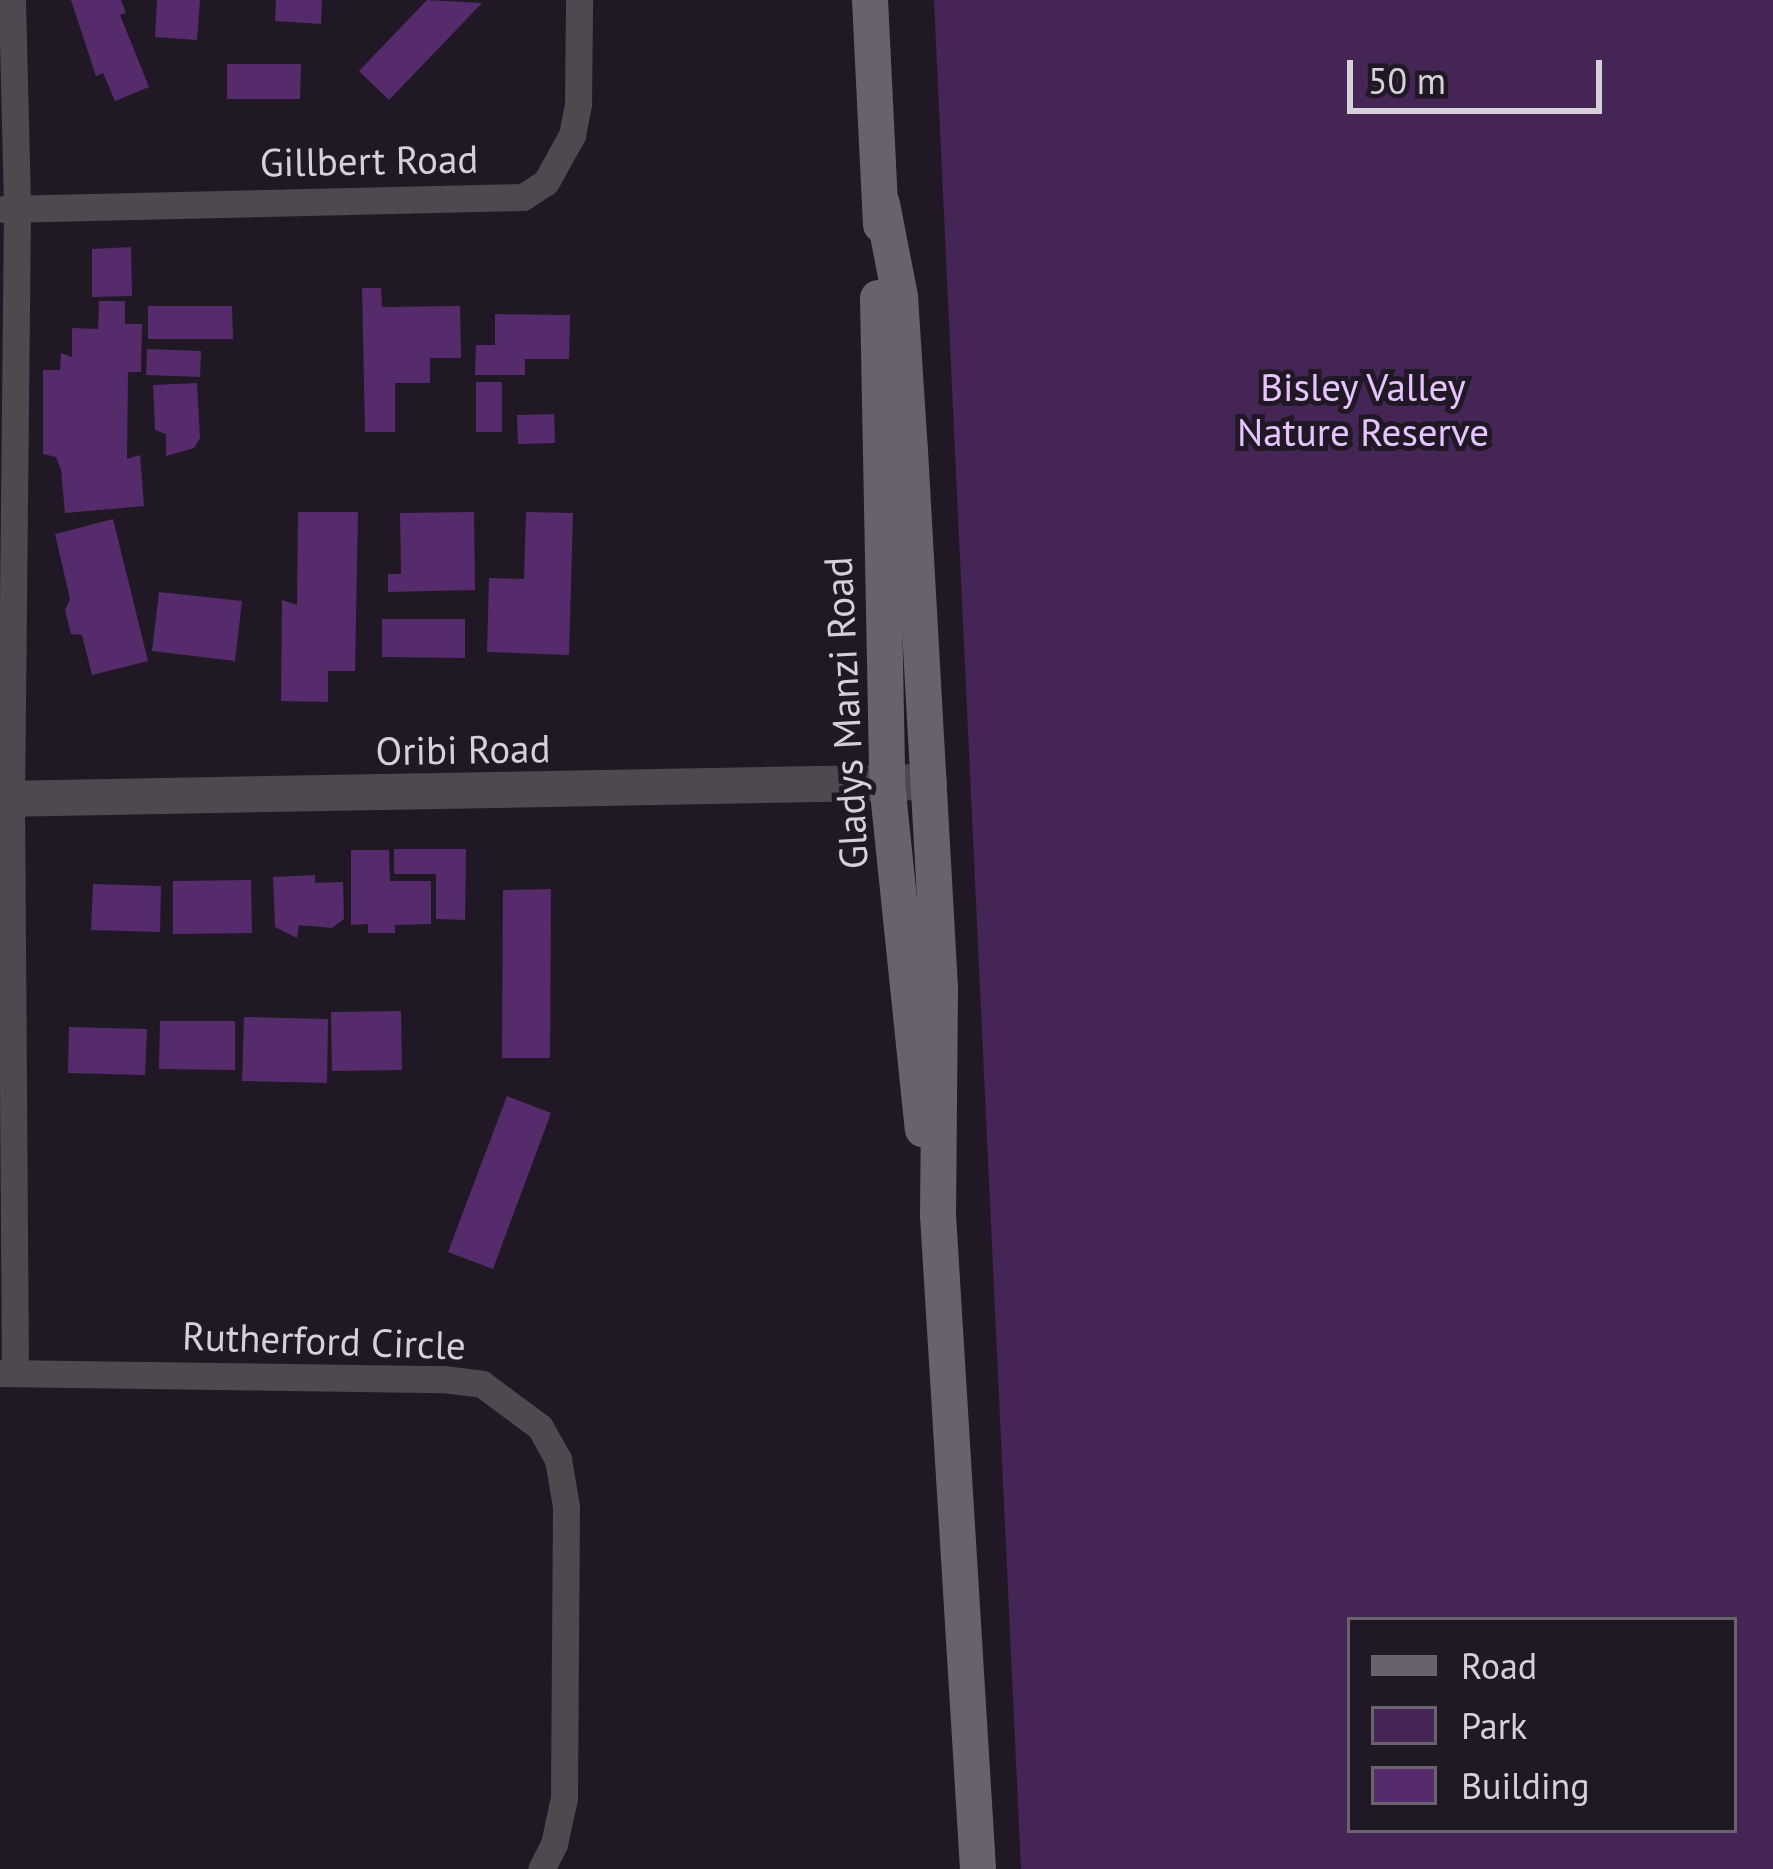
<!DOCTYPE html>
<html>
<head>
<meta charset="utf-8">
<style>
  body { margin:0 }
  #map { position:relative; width:1773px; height:1869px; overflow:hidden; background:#201925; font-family:"PT Sans",sans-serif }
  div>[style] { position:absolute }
  .green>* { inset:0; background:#442555 }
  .building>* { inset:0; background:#552b6b }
  .minor>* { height:27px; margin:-13.5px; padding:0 13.5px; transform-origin:13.5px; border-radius:13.5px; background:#4d494f }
  .tertiary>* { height:36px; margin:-18px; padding:0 18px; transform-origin:18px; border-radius:18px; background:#4d494f }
  .secondary>* { height:36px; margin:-18px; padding:0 18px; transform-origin:18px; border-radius:18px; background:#68626c }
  span { translate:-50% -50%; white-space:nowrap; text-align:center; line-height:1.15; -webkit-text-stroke:10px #201925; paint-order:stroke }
  .street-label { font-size:39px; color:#d6d1d9 }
  .park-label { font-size:39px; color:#e7c4fd }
  .legend { position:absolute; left:1347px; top:1617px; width:390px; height:216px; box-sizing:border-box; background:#201925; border:3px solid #69636d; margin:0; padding:15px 21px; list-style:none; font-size:36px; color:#d6d1d9 }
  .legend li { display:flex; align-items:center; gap:24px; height:60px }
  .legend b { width:60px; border:3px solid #69636d }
  .scale { position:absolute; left:1347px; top:60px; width:255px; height:54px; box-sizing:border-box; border:6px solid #d6d1d9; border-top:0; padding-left:15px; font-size:36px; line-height:42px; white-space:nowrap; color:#d6d1d9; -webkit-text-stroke:9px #201925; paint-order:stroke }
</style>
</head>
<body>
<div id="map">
  <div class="green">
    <i style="clip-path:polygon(evenodd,934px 0,1773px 0,1773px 1869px,1021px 1869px,934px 0,1350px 1620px,1734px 1620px,1734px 1830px,1350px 1830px,1350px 1620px)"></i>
  </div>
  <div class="building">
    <i style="clip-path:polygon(71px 0,121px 0,126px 13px,120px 15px,149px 87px,115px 101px,103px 73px,96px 76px)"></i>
    <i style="clip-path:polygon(157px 0,200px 0,197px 40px,155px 37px)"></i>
    <i style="clip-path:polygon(276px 0,322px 0,321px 24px,275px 21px)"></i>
    <i style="clip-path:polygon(427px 0,482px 3px,389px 100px,359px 71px)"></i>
    <i style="clip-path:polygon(227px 64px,301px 64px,300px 99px,227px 99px)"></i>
    <i style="clip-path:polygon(131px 247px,132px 296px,92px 297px,92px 249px)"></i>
    <i style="clip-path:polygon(362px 288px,381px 288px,382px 307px,460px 306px,461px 358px,430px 358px,430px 383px,395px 383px,395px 432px,365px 432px)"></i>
    <i style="clip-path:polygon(99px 301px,125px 301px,125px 324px,142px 324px,141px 372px,128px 372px,127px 459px,140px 455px,144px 506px,65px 513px,61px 470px,56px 457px,43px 454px,43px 370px,60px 370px,61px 353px,72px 357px,72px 328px,98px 329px)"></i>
    <i style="clip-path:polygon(148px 306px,232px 306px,233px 339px,148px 339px)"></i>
    <i style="clip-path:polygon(495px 314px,570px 315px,569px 359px,525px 359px,525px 375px,475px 375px,476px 345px,495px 345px)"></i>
    <i style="clip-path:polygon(147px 349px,201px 351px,200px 377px,146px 375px)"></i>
    <i style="clip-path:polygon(476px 382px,502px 382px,502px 432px,476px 432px)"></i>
    <i style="clip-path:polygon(197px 383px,200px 438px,194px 448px,166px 456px,166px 434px,155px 430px,153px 385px)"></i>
    <i style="clip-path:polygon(554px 414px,555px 443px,518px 444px,517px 415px)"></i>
    <i style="clip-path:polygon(298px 512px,358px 512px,355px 671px,328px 671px,328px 702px,281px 701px,282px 600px,297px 605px)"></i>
    <i style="clip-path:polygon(474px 512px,475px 590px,388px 592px,388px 574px,401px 574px,400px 513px)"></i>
    <i style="clip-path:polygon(526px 512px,573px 513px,569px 655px,487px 652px,489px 578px,524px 579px)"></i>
    <i style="clip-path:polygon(113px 519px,148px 661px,92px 675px,82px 635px,71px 634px,65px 610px,70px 599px,55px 534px)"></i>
    <i style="clip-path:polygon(159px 592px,242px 601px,235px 661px,152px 651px)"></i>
    <i style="clip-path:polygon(382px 619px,465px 619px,465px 658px,382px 657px)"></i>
    <i style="clip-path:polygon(394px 849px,466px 849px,465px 920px,436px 919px,436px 874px,394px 874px)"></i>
    <i style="clip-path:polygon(351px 850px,389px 850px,390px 881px,431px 881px,431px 924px,395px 925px,395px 933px,368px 933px,368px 924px,351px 925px)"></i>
    <i style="clip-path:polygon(315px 875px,315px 883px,343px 882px,344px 919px,332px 928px,299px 925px,297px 938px,275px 927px,273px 877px)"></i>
    <i style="clip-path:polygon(251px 880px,252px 933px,173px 934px,173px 881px)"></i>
    <i style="clip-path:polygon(93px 884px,161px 886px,160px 932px,91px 930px)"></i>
    <i style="clip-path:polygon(551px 889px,550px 1058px,502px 1058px,503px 890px)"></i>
    <i style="clip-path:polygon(401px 1011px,402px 1070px,332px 1071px,331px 1012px)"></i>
    <i style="clip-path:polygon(244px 1017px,328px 1019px,327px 1083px,242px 1081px)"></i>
    <i style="clip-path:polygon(160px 1021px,235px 1021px,235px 1070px,159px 1069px)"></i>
    <i style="clip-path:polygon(69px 1027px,147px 1029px,145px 1075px,68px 1073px)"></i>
    <i style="clip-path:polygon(507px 1096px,551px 1113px,493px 1269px,448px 1252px)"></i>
  </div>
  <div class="minor">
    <i style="left:12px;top:0;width:209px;rotate:88.6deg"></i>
    <i style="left:17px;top:209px;width:590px;rotate:90.58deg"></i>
    <i style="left:11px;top:799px;width:574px;rotate:89.6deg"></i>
    <i style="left:4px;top:209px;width:519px;rotate:-1.32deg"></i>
    <i style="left:523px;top:197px;width:27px;rotate:-33deg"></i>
    <i style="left:546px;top:182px;width:54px;rotate:-61deg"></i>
    <i style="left:572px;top:135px;width:32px;rotate:-79deg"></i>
    <i style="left:578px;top:104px;width:104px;rotate:-89.4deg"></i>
    <i style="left:0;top:1373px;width:443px;rotate:0.8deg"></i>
    <i style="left:443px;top:1379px;width:39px;rotate:7deg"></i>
    <i style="left:482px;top:1384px;width:72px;rotate:36.6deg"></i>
    <i style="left:540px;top:1427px;width:37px;rotate:61deg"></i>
    <i style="left:558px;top:1459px;width:49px;rotate:80.5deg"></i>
    <i style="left:566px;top:1507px;width:291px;rotate:90.4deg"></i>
    <i style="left:564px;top:1798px;width:47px;rotate:102.3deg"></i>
    <i style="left:554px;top:1844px;width:28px;rotate:117deg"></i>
  </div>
  <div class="tertiary">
    <i style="left:0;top:799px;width:929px;rotate:-1.05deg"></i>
  </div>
  <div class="secondary">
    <i style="left:870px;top:0;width:225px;rotate:87.2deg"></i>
    <i style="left:882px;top:204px;width:95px;rotate:79deg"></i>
    <i style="left:900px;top:297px;width:154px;rotate:86.3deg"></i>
    <i style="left:910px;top:451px;width:538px;rotate:86.8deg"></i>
    <i style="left:940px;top:988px;width:227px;rotate:90.5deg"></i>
    <i style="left:938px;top:1215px;width:655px;rotate:86.5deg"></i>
    <i style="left:878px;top:298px;width:485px;rotate:88.9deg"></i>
    <i style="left:887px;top:783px;width:348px;rotate:84.1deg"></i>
  </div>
  <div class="street-label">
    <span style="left:369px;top:161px;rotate:-1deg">Gillbert Road</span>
    <span style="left:846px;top:713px;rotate:-93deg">Gladys Manzi Road</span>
    <span style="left:463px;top:750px;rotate:-1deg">Oribi Road</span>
    <span style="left:324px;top:1341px;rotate:2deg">Rutherford Circle</span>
  </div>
  <div class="park-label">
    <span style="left:1363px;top:410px">Bisley Valley<br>Nature Reserve</span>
  </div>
  <ul class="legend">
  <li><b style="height:15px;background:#68626c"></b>Road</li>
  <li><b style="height:33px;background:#442555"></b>Park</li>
  <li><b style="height:33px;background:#552b6b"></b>Building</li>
  </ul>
  <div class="scale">50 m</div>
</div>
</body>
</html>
